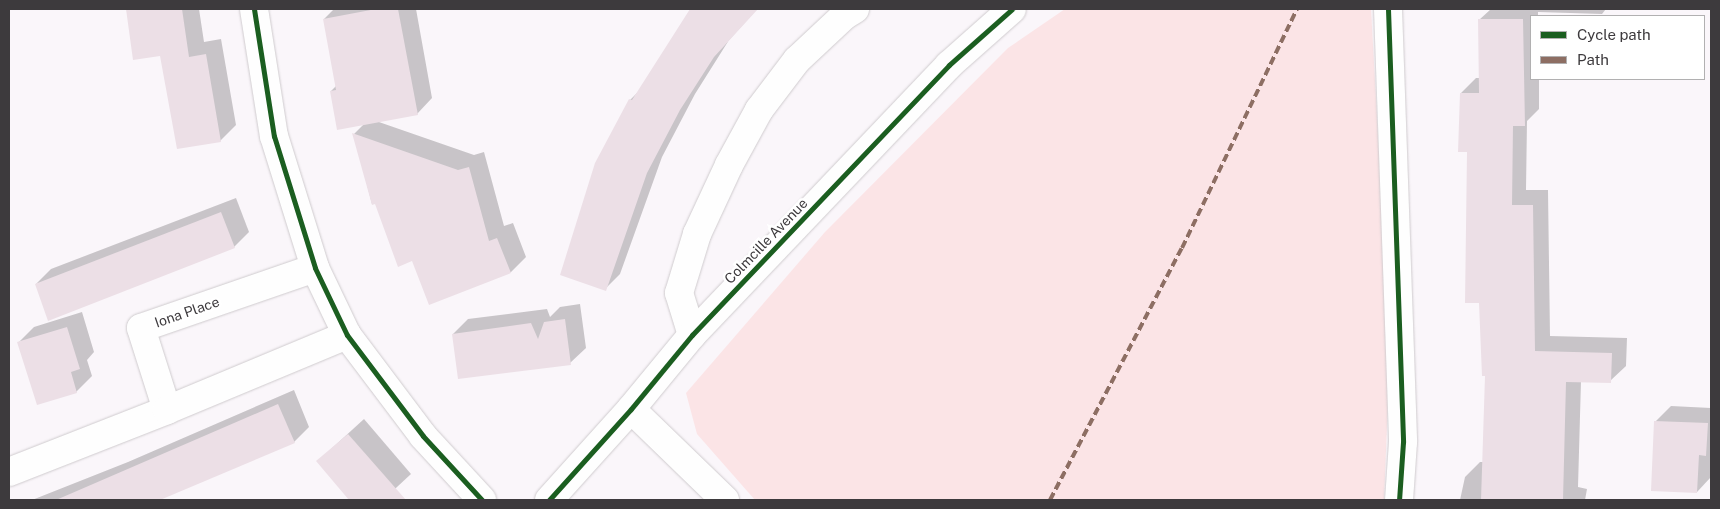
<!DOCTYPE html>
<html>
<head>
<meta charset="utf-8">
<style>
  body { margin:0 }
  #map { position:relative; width:1720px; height:509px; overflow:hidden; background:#faf6fa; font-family:"Public Sans",sans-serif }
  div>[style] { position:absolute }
  .green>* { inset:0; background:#fbe4e6 }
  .shadow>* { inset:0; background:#0003 }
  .building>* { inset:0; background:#ecdfe6 }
  .roads { filter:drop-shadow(0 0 1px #cfcbce) drop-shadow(0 0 1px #cfcbce) }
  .street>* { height:28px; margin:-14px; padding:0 14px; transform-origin:14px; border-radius:14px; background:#fefefe }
  .secondary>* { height:28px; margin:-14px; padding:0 14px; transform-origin:14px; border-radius:14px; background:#fefefe }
  .quiet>* { height:4px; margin-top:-2px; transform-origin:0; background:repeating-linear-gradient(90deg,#8d6e63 0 8px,transparent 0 12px) }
  .cycleway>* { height:5px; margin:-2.5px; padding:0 2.5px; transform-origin:2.5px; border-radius:2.5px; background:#1b5e20 }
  span { translate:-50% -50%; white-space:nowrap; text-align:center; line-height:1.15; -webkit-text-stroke:5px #fff; paint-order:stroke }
  .street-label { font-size:14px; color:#3d3a3d }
  .frame { position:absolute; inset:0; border:10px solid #3d3a3d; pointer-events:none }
  .legend { position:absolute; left:1530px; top:15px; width:175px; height:65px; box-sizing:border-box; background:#fff; border:1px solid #b1b0b1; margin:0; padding:6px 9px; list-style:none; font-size:15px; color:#3d3a3d }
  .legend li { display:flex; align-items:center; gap:10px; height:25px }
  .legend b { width:25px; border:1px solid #b1b0b1 }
</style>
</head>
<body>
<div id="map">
  <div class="green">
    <i style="clip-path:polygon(1065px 9px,1371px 9px,1390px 351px,1384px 500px,755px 500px,697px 434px,686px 393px,825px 232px,1008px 48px)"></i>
  </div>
  <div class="shadow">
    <i style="clip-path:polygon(127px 9px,199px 9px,204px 42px,221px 39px,236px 125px,220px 141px,161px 55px,134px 59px)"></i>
    <i style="clip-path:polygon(334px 9px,416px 9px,432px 98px,417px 114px,376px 121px,474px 155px,484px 152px,504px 226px,513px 223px,526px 257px,511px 272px,430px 303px,413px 260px,376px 203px,372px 204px,354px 134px,364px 124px,331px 91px,336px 86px,324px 19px)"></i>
    <i style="clip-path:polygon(691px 9px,757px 9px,729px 40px,695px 94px,662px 157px,620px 274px,605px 289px,630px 100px,639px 91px)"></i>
    <i style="clip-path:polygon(1491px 9px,1606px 9px,1602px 14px,1538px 12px,1538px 16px,1531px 16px,1531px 79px,1539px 79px,1539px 109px,1527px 121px,1526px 190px,1548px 190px,1550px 336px,1627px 338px,1626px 366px,1610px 381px,1581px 381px,1578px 487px,1587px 489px,1585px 500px,1460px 500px,1465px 477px,1480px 462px,1484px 462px,1486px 375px,1468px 151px,1461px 93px,1476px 78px,1480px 78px,1479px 20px)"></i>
    <i style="clip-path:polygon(236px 198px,249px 232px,234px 247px,36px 284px,51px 269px)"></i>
    <i style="clip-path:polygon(580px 304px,586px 348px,570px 363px,453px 334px,468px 319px,547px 309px,550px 317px,560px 307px)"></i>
    <i style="clip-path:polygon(82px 312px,94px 352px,87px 360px,92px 376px,76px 392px,18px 343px,34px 327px)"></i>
    <i style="clip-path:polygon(294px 390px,309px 427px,294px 442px,155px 500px,32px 500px,128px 462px)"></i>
    <i style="clip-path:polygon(1671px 406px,1711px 408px,1711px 477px,1697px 492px,1655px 422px)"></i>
    <i style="clip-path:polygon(364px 419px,411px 474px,383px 500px,351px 500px,318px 461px)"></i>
  </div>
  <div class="building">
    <i style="clip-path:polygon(126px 9px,182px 9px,189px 57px,206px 54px,221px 142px,177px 149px,160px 56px,133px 60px)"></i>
    <i style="clip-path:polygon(376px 9px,398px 9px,418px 115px,337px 130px,330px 91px,336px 90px,323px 19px)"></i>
    <i style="clip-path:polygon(690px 9px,758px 9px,714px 57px,680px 110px,647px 173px,606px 291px,560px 275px,595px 163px,629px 99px,632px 100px)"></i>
    <i style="clip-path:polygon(1478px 19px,1523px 19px,1525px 126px,1513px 126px,1512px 205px,1533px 205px,1535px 351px,1612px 353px,1611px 383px,1566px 382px,1563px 500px,1481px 500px,1485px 376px,1482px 376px,1479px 303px,1465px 303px,1467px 152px,1458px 152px,1460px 93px,1479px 93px)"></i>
    <i style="clip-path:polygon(352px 133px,458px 170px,469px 167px,489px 241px,497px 238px,511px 273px,429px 305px,412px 261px,398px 267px,375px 204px,372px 205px)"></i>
    <i style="clip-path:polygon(221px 212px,235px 248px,48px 321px,35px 284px)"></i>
    <i style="clip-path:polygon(565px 319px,571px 365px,458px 379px,452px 334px,531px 323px,538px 339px,544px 322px)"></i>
    <i style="clip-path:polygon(67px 327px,80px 369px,71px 372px,77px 393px,37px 405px,17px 342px)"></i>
    <i style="clip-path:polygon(278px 404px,295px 443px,160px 500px,56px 500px)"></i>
    <i style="clip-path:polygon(1654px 421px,1708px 423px,1706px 456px,1699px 455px,1697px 493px,1651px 491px)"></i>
    <i style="clip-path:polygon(348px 434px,370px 459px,406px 500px,349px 500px,316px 461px)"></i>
  </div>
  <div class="roads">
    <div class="street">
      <i style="left:254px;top:9px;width:129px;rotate:81.1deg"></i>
      <i style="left:274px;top:136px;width:138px;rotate:72.7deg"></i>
      <i style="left:315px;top:268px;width:74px;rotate:64.5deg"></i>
      <i style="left:347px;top:335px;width:126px;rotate:53deg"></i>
      <i style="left:423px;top:436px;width:87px;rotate:47.3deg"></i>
      <i style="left:1388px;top:9px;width:433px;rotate:88deg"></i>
      <i style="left:1403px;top:442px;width:58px;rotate:93.9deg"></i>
      <i style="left:692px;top:335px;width:44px;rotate:-107.2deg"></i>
      <i style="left:679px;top:293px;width:62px;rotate:-73deg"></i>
      <i style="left:697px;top:234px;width:76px;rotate:-65.1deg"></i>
      <i style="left:729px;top:165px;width:63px;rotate:-61.4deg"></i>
      <i style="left:759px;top:110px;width:63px;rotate:-52.8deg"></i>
      <i style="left:797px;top:60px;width:64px;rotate:-43.1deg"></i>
      <i style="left:844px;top:16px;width:13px;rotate:-32deg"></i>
      <i style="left:631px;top:409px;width:131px;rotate:44.1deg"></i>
      <i style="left:167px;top:410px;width:86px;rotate:-107.6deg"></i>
      <i style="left:141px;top:328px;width:184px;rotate:-19deg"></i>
      <i style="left:9px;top:472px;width:170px;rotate:-21.4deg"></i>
      <i style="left:167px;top:410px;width:195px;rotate:-22.6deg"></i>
    </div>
    <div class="secondary">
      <i style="left:549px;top:500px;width:122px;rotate:-48deg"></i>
      <i style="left:631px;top:409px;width:96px;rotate:-50.5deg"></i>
      <i style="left:692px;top:335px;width:373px;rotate:-46.4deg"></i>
      <i style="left:949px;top:65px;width:84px;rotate:-41.6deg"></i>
    </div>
  </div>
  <div class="quiet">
    <i style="left:1050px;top:500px;width:284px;rotate:-62.4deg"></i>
    <i style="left:1182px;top:248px;width:265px;rotate:-64.3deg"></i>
  </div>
  <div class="cycleway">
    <i style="left:254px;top:9px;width:129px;rotate:81.1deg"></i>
    <i style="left:274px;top:136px;width:138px;rotate:72.7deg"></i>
    <i style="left:315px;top:268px;width:74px;rotate:64.5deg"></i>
    <i style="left:347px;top:335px;width:126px;rotate:53deg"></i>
    <i style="left:423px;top:436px;width:87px;rotate:47.3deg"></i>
    <i style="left:1388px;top:9px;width:433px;rotate:88deg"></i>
    <i style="left:1403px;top:442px;width:58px;rotate:93.9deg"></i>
    <i style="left:549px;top:500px;width:122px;rotate:-48deg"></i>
    <i style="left:631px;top:409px;width:96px;rotate:-50.5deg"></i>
    <i style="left:692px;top:335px;width:373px;rotate:-46.4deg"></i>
    <i style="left:949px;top:65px;width:84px;rotate:-41.6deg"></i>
  </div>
  <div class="street-label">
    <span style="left:766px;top:241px;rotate:-46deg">Colmcille Avenue</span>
    <span style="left:187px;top:312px;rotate:-19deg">Iona Place</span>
  </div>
  <div class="frame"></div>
  <ul class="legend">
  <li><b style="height:6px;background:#1b5e20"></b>Cycle path</li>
  <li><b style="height:6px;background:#8d6e63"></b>Path</li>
  </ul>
</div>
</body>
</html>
